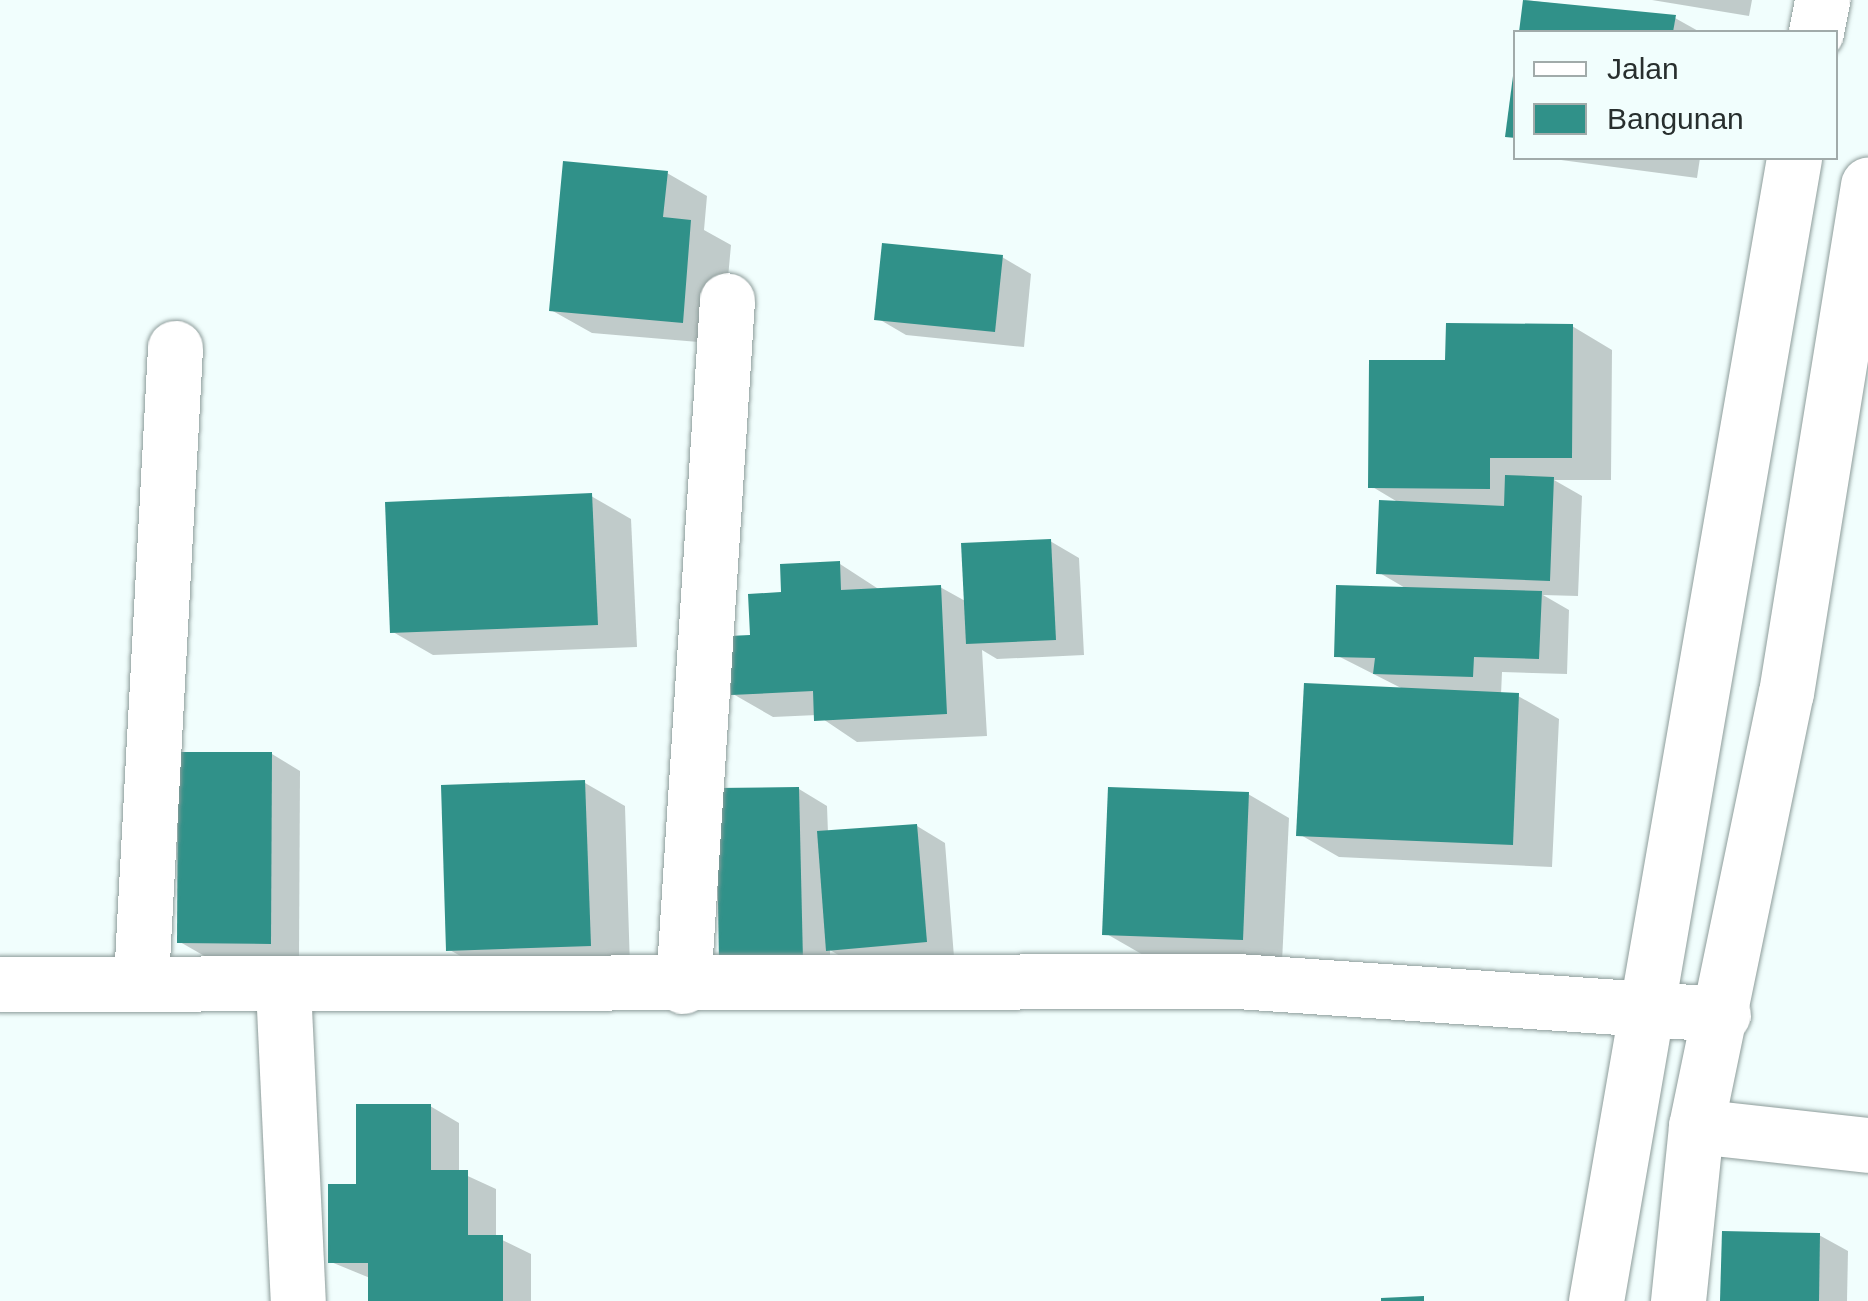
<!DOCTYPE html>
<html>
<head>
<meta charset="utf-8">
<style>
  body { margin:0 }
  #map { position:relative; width:1868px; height:1301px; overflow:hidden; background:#f1fefd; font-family:Arial,sans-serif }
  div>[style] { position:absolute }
  .shadow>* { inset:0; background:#0003 }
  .building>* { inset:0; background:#309189 }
  .roads { filter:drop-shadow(0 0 2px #8d9c9a) drop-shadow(0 0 2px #8d9c9a) }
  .minor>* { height:55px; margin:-27.5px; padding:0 27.5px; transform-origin:27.5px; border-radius:27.5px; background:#fff }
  span { translate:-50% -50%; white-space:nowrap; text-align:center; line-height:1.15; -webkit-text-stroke:8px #f1fefd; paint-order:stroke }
  .legend { position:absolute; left:1513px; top:30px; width:325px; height:130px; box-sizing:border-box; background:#f1fefd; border:2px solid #a1abaa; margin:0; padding:12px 18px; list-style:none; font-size:30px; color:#282f2e }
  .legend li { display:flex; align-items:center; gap:20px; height:50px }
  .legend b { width:50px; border:2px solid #a1abaa }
</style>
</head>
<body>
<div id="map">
  <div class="shadow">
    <i style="clip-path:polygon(1525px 0,1675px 18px,1700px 32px,1521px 32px)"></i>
    <i style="clip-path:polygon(1652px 0,1752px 0,1749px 16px)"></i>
    <i style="clip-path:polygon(1546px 158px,1700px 158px,1697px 178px)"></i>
    <i style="clip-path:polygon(667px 173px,707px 196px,704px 230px,731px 245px,722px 344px,592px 333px,551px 310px)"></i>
    <i style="clip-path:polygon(1002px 257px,1031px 274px,1024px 347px,906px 335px,877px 318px)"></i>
    <i style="clip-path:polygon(1572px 326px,1612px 350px,1611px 480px,1554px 480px,1582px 496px,1578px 596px,1543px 595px,1569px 610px,1567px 674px,1502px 672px,1501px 695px,1518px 696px,1559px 719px,1552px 867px,1339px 857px,1299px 834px,1407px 691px,1336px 655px,1407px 589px,1378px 572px,1401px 504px,1371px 486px,1448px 363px)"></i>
    <i style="clip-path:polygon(591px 496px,631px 519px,637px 647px,433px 655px,393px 632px)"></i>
    <i style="clip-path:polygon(1050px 541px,1079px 558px,1084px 655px,997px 659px,982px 650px,987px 736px,857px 742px,817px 715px,773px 717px,733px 694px,753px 637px,784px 594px,840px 564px,880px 590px,940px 587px,967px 602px)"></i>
    <i style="clip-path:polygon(272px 754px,300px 771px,299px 959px,208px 958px,180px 942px)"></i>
    <i style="clip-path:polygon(585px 783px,625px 806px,630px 968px,489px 972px,448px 949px)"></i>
    <i style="clip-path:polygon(799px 789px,827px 806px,828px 833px,917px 826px,945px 843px,954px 957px,857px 966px,830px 950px,830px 976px,750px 977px)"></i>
    <i style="clip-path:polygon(1248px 794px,1289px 818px,1282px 962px,1145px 956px,1105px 933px)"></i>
    <i style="clip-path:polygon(430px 1106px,459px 1123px,459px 1172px,496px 1189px,496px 1237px,531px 1254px,531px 1301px,370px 1301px,370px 1278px,331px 1262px,358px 1186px)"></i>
    <i style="clip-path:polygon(1819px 1235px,1848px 1251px,1847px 1301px,1723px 1301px)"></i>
  </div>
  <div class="building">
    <i style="clip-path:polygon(1523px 0,1676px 15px,1673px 32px,1519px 32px)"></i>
    <i style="clip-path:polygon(1513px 76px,1516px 76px,1516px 138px,1505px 137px)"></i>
    <i style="clip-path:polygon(563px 161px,668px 171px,663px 217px,691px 220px,683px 323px,549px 311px)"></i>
    <i style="clip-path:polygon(882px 243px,1003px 255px,995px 332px,874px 320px)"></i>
    <i style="clip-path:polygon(1446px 323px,1573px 324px,1572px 458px,1490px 458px,1490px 489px,1368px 488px,1369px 360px,1445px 360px)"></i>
    <i style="clip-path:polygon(1505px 475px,1554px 477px,1550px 581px,1376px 574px,1379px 500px,1504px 506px)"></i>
    <i style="clip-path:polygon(592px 493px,598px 625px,390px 633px,385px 502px)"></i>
    <i style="clip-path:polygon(1051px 539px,1056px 640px,966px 644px,961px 543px)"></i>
    <i style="clip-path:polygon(840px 561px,841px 590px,941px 585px,947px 714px,814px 721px,813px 691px,731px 695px,729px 636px,750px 635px,748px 594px,781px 592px,780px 564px)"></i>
    <i style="clip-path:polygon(1336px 585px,1542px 591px,1539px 659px,1474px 657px,1473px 677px,1373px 674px,1375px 658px,1334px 657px)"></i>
    <i style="clip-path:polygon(1304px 683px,1519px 693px,1513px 845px,1296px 836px)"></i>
    <i style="clip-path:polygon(178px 752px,272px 752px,271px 944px,177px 943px)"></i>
    <i style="clip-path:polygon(585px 780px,591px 946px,446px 951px,441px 785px)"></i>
    <i style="clip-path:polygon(799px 787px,803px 961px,719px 962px,716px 788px)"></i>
    <i style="clip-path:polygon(1108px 787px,1249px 792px,1243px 940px,1102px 935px)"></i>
    <i style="clip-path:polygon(917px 824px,927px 942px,826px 951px,817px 831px)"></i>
    <i style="clip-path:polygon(356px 1104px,431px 1104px,431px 1170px,468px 1170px,468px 1235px,503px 1235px,503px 1301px,368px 1301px,368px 1263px,328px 1263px,328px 1184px,356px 1184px)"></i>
    <i style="clip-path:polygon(1722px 1231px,1820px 1233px,1819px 1301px,1720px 1301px)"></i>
    <i style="clip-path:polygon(1424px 1296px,1424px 1301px,1381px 1301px,1381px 1298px)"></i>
  </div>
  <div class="roads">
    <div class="minor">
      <i style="left:1816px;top:32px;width:33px;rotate:-79deg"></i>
      <i style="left:141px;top:980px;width:633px;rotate:-86.92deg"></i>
      <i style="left:0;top:984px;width:1237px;rotate:-0.14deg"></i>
      <i style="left:1237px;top:981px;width:487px;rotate:3.9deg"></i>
      <i style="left:683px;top:986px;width:687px;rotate:-86.33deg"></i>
      <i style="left:283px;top:987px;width:314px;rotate:87.3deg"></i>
      <i style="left:1696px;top:1126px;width:173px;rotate:6.3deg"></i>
      <i style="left:1596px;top:1301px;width:1160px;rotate:-80.17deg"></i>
      <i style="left:1678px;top:1301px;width:176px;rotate:-84.1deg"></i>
      <i style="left:1696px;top:1126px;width:442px;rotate:-78.3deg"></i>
      <i style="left:1786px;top:693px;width:515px;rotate:-80.83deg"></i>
    </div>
  </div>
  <ul class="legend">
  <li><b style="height:12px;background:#fff"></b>Jalan</li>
  <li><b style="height:28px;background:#309189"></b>Bangunan</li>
  </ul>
</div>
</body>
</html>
